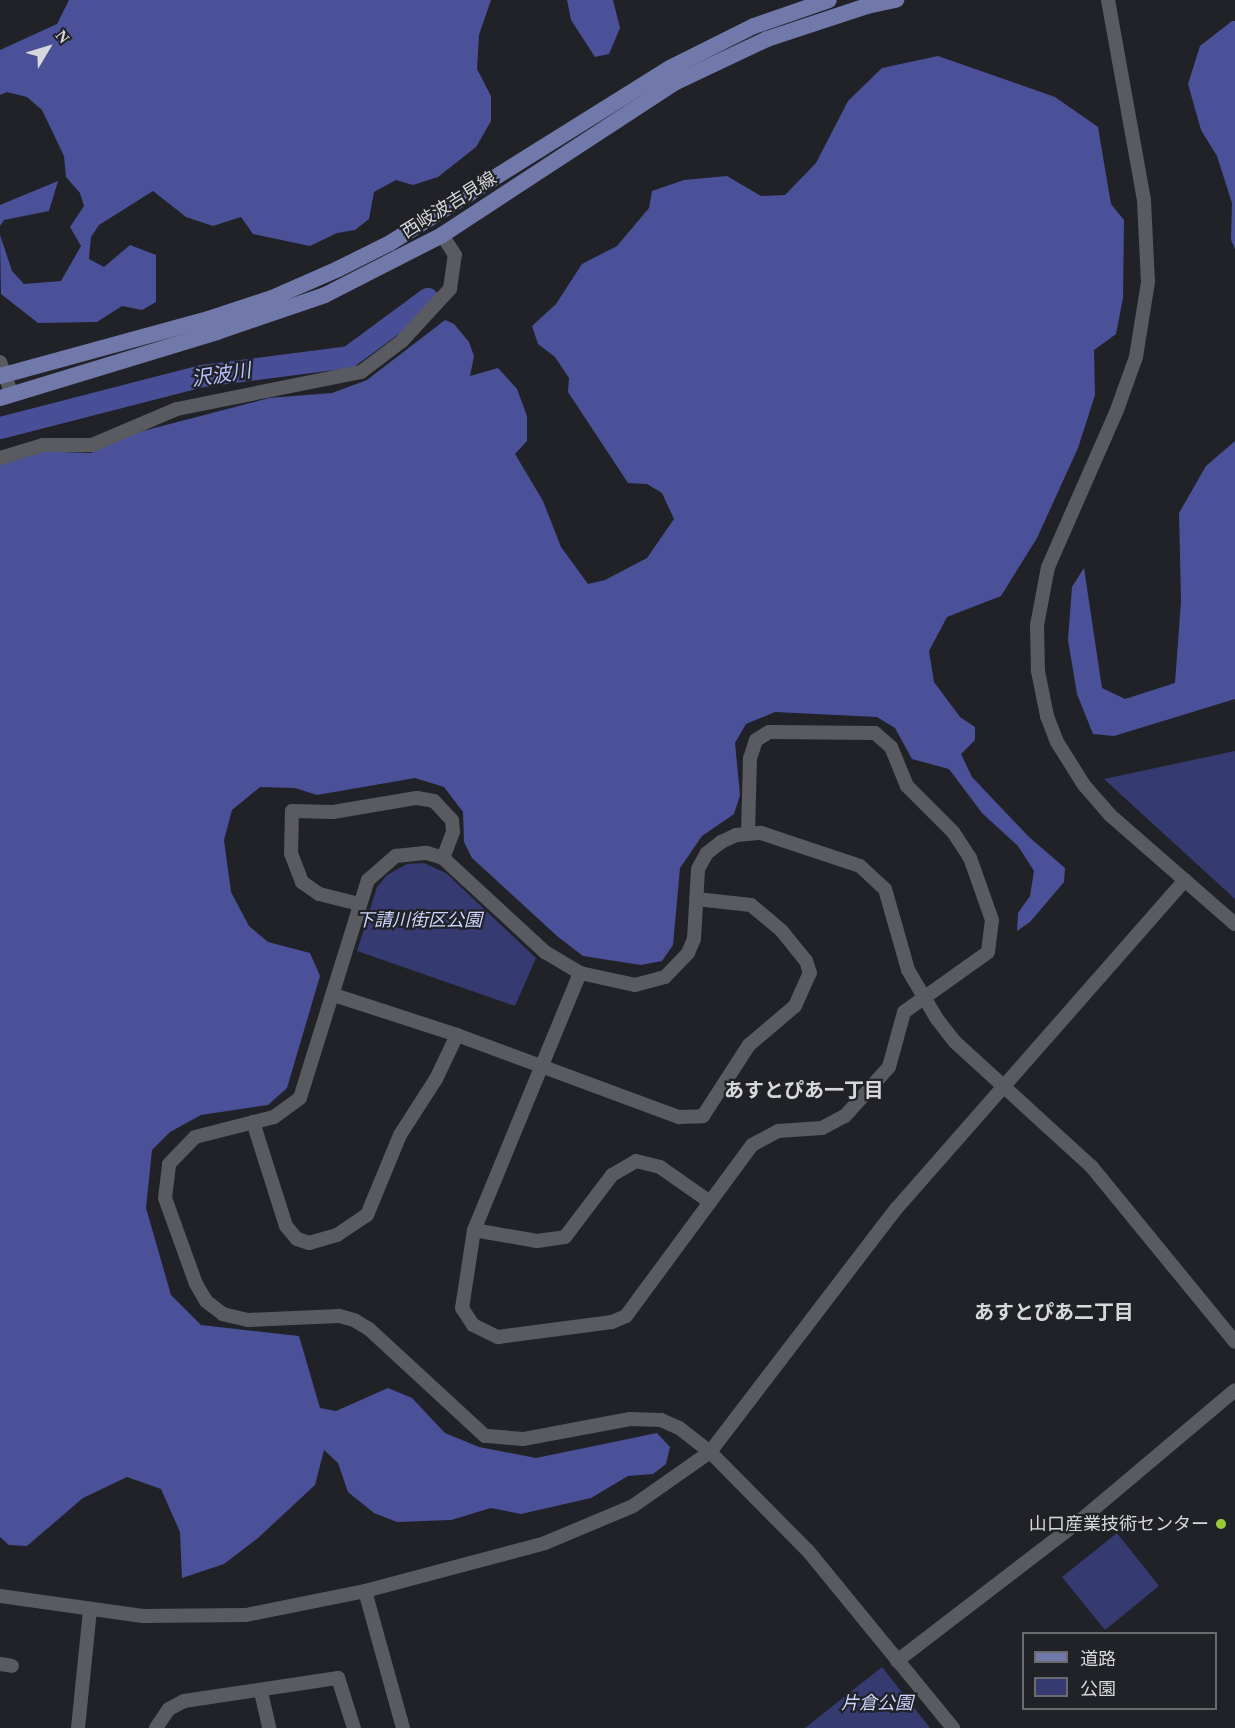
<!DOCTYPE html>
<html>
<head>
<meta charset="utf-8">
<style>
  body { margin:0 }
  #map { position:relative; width:1235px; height:1728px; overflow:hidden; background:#212227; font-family:"Times New Roman","Noto Sans JP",serif }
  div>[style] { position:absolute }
  .green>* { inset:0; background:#353a71 }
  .forest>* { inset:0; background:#4a5198 }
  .river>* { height:22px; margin:-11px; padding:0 11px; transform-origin:11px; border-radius:11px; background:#484f96 }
  .minor>* { height:14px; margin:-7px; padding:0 7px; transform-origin:7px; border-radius:7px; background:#5a5b61 }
  .major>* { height:16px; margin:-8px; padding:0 8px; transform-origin:8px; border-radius:8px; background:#7178aa }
  .dots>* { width:16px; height:16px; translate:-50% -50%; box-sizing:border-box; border:3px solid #212227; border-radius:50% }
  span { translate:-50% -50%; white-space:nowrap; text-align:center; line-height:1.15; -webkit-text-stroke:4.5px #212227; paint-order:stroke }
  .street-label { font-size:18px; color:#d7d8db }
  .park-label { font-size:18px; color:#ced6ff; font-style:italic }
  .poi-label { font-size:18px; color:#d7d8db }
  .right { translate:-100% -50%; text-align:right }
  .water-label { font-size:20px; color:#b7c1fe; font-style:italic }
  .neighbourhood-label { font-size:20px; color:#d7d8db; font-weight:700 }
  .legend { position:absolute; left:1022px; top:1632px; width:195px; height:78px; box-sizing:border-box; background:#212227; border:2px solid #6a6b6f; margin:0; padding:8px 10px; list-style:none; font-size:18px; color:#d7d8db }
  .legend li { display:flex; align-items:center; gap:12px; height:30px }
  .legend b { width:30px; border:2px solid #6a6b6f }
  .north { position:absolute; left:18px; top:18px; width:60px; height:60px; -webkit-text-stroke:4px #212227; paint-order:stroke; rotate:52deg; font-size:16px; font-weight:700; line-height:24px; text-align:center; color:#d7d8db }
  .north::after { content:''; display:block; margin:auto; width:21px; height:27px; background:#d7d8db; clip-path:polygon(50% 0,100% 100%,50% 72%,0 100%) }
</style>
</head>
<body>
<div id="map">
  <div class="green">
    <i style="clip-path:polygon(1235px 751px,1235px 899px,1104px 779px)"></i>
    <i style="clip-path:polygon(424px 863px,446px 873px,536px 958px,515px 1006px,357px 951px,377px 887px,387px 875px,407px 864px)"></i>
    <i style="clip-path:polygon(1117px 1533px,1159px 1586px,1105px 1630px,1062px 1577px)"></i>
    <i style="clip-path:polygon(882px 1667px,930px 1728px,805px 1728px)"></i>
  </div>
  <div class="forest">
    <i style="clip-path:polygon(69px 0,491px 0,479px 35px,477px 69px,491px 96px,491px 121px,476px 147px,438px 177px,413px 185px,396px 180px,374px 192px,369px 219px,355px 230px,337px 233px,310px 246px,253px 234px,241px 217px,213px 226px,186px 217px,153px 191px,99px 225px,91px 237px,89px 259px,104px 267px,130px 245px,156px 255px,156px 302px,142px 310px,122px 306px,97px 322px,38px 323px,1px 294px,0 235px,12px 271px,24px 284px,61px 281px,81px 246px,70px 227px,84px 206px,80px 193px,66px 177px,64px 156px,42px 110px,27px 97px,7px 92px,0 95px,0 50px,57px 24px)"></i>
    <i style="clip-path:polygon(567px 0,613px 0,620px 28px,609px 54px,595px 57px,571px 20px)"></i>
    <i style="clip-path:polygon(1232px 21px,1235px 21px,1235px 249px,1231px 240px,1232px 203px,1217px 156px,1201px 130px,1188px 84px,1200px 46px)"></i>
    <i style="clip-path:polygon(938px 56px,1055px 97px,1098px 127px,1111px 204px,1124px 220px,1123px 298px,1116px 334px,1094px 350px,1095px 395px,1078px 448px,1037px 538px,1001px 596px,947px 617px,929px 651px,934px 682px,960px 717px,975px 727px,975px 740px,961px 754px,972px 777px,1029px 837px,1065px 868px,1064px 882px,1030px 922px,1017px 931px,1018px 913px,1030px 896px,1034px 871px,1018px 846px,982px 813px,949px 769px,912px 759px,895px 728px,877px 717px,775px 712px,746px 724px,735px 743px,740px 795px,734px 814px,702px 836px,680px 868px,673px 945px,662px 961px,641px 965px,583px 956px,557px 936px,472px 858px,464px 842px,463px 812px,444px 787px,415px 778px,317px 795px,295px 788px,260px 787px,232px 810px,224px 840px,231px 892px,249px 926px,268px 942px,310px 953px,320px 976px,287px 1088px,268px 1105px,201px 1115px,170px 1132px,152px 1150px,146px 1208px,171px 1295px,201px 1325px,299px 1336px,320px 1408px,336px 1411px,388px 1388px,412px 1398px,445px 1433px,479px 1447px,536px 1458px,657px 1433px,670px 1447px,666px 1464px,653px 1474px,628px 1476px,591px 1498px,521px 1514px,491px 1508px,451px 1520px,397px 1522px,374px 1513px,348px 1492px,338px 1463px,324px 1450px,315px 1485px,258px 1538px,224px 1564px,182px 1578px,180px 1532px,161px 1489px,127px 1477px,83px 1498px,27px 1546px,9px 1545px,0 1537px,0 464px,37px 451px,91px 453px,120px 437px,269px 398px,332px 393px,367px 380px,445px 320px,454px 324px,469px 342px,474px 356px,470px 376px,498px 368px,517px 389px,527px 416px,527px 441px,515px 454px,543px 501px,561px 547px,588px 584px,605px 580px,647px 558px,674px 519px,662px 493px,647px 484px,628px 483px,568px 392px,569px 378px,555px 357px,538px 344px,532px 326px,556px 304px,582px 264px,617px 246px,649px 208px,652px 191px,684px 180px,727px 176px,761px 196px,785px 195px,816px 163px,848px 101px,882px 68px)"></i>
    <i style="clip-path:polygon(58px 181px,49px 211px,4px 220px,0 226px,0 205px)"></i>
    <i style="clip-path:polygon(1235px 441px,1235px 699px,1114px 736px,1093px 734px,1077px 694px,1068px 640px,1072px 587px,1084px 568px,1102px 688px,1125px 699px,1175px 683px,1181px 601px,1179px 513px,1206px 466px)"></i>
  </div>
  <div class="river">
    <i style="left:0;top:428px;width:210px;rotate:-14.4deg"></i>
    <i style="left:203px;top:376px;width:147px;rotate:-7.4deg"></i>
    <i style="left:349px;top:357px;width:98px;rotate:-36.3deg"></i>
  </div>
  <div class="minor">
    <i style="left:1108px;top:0;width:204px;rotate:79.8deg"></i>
    <i style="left:1144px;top:201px;width:81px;rotate:87.2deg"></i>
    <i style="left:1148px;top:282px;width:76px;rotate:99.1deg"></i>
    <i style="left:1136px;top:357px;width:56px;rotate:109.7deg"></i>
    <i style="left:1117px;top:410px;width:171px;rotate:113.7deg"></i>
    <i style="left:1048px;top:567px;width:59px;rotate:100.7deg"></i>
    <i style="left:1037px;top:625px;width:46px;rotate:88.8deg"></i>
    <i style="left:1038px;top:671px;width:46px;rotate:78.7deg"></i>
    <i style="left:1047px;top:716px;width:28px;rotate:69deg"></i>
    <i style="left:1057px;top:742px;width:51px;rotate:57.9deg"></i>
    <i style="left:1084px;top:785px;width:40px;rotate:49deg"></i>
    <i style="left:1110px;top:815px;width:166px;rotate:41.1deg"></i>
    <i style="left:0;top:362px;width:35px;rotate:70deg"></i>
    <i style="left:0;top:458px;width:45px;rotate:-16.8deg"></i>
    <i style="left:43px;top:445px;width:49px"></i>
    <i style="left:92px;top:445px;width:92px;rotate:-23deg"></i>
    <i style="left:177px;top:409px;width:188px;rotate:-11.4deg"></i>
    <i style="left:361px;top:372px;width:51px;rotate:-37.1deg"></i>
    <i style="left:402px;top:341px;width:71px;rotate:-47.3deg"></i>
    <i style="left:450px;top:289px;width:34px;rotate:-82deg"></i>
    <i style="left:455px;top:255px;width:24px;rotate:-123deg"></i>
    <i style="left:359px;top:904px;width:41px;rotate:-166deg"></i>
    <i style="left:319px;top:894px;width:21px;rotate:-145deg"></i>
    <i style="left:302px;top:882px;width:30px;rotate:-111deg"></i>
    <i style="left:291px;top:854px;width:43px;rotate:-88.7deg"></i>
    <i style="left:292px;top:811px;width:41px;rotate:1.4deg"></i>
    <i style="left:333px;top:812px;width:85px;rotate:-9.5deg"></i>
    <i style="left:417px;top:798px;width:17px;rotate:10deg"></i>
    <i style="left:434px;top:801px;width:26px;rotate:47deg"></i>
    <i style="left:452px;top:820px;width:12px;rotate:85deg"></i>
    <i style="left:453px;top:832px;width:28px;rotate:111deg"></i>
    <i style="left:580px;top:973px;width:278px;rotate:112.4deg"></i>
    <i style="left:474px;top:1230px;width:79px;rotate:98.7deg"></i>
    <i style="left:462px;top:1308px;width:20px;rotate:57deg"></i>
    <i style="left:473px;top:1325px;width:28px;rotate:26deg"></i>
    <i style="left:498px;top:1337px;width:115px;rotate:-7.5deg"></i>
    <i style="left:612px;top:1322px;width:15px;rotate:-23deg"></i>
    <i style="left:626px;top:1316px;width:212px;rotate:-53.6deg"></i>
    <i style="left:752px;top:1145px;width:30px;rotate:-28deg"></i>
    <i style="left:778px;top:1131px;width:44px;rotate:-3.9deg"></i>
    <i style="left:822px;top:1128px;width:26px;rotate:-28deg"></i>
    <i style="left:845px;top:1116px;width:66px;rotate:-48.1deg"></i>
    <i style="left:889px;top:1067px;width:57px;rotate:-74.7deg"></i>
    <i style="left:904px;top:1012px;width:103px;rotate:-35.5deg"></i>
    <i style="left:988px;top:952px;width:32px;rotate:-83deg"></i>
    <i style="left:992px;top:920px;width:66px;rotate:-109.5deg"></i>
    <i style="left:970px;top:858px;width:31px;rotate:-123deg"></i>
    <i style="left:953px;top:832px;width:65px;rotate:-135deg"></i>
    <i style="left:907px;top:786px;width:42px;rotate:-112.3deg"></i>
    <i style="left:891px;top:747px;width:21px;rotate:-139deg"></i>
    <i style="left:875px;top:733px;width:106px;rotate:-179.5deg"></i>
    <i style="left:769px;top:732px;width:15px;rotate:148deg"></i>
    <i style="left:756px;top:740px;width:19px;rotate:108deg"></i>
    <i style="left:750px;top:758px;width:74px;rotate:91.5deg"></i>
    <i style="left:334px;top:995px;width:129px;rotate:18deg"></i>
    <i style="left:457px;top:1035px;width:237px;rotate:20.3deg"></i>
    <i style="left:679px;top:1117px;width:24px;rotate:-2deg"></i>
    <i style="left:703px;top:1116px;width:85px;rotate:-57.1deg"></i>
    <i style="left:749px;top:1045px;width:60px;rotate:-40.3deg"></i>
    <i style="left:795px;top:1006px;width:36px;rotate:-66deg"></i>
    <i style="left:810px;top:973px;width:13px;rotate:-108deg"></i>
    <i style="left:806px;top:961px;width:38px;rotate:-129deg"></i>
    <i style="left:782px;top:931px;width:40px;rotate:-140deg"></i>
    <i style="left:751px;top:905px;width:55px;rotate:-173.8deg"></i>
    <i style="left:253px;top:1122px;width:109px;rotate:72.4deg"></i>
    <i style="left:286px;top:1226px;width:17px;rotate:50deg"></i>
    <i style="left:297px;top:1239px;width:13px;rotate:18deg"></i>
    <i style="left:309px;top:1243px;width:29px;rotate:-16deg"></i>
    <i style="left:337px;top:1235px;width:36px;rotate:-34deg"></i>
    <i style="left:367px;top:1215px;width:87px;rotate:-67.6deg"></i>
    <i style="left:400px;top:1135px;width:67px;rotate:-57.3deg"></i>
    <i style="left:436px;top:1079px;width:49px;rotate:-64.5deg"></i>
    <i style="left:474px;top:1230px;width:64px;rotate:9.9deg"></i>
    <i style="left:537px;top:1241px;width:28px;rotate:-8deg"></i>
    <i style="left:565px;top:1237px;width:78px;rotate:-52.8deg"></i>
    <i style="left:612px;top:1175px;width:28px;rotate:-30deg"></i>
    <i style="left:636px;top:1161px;width:25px;rotate:14deg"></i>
    <i style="left:660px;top:1167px;width:61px;rotate:35deg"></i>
    <i style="left:365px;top:1591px;width:142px;rotate:74.5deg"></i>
    <i style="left:0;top:1596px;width:144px;rotate:8deg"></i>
    <i style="left:143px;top:1616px;width:103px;rotate:-0.6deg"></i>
    <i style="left:246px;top:1615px;width:121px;rotate:-11.4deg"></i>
    <i style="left:365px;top:1591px;width:186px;rotate:-14.9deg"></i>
    <i style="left:545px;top:1543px;width:95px;rotate:-22.8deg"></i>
    <i style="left:633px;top:1506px;width:94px;rotate:-35deg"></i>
    <i style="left:710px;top:1452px;width:306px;rotate:-52.6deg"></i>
    <i style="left:896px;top:1209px;width:438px;rotate:-48.7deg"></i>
    <i style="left:897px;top:1661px;width:233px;rotate:-37.5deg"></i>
    <i style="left:1082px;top:1519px;width:200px;rotate:-40.1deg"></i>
    <i style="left:0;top:1664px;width:12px;rotate:9deg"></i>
    <i style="left:261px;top:1692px;width:37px;rotate:77deg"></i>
    <i style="left:78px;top:1728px;width:120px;rotate:-84.2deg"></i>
    <i style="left:156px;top:1728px;width:23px;rotate:-56deg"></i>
    <i style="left:169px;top:1709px;width:17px;rotate:-28deg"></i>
    <i style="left:184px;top:1701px;width:156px;rotate:-8.5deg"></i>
    <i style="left:338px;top:1678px;width:52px;rotate:72.3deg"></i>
    <i style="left:953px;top:1728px;width:229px;rotate:-129.3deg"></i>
    <i style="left:808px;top:1551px;width:139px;rotate:-134.7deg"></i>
    <i style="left:710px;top:1452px;width:39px;rotate:-142deg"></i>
    <i style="left:679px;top:1428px;width:20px;rotate:-156deg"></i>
    <i style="left:661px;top:1420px;width:31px;rotate:-178deg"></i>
    <i style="left:630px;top:1419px;width:109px;rotate:169.4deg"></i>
    <i style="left:523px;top:1439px;width:38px;rotate:-175deg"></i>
    <i style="left:485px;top:1436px;width:158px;rotate:-137.3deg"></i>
    <i style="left:369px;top:1329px;width:17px;rotate:-149deg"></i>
    <i style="left:354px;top:1320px;width:16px;rotate:-165deg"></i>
    <i style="left:339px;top:1316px;width:91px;rotate:177.5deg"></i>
    <i style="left:248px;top:1320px;width:26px;rotate:-167deg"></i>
    <i style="left:223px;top:1314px;width:21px;rotate:-143deg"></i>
    <i style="left:206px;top:1301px;width:20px;rotate:-120deg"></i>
    <i style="left:196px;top:1284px;width:91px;rotate:-109.8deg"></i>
    <i style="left:165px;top:1198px;width:34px;rotate:-83deg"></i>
    <i style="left:169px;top:1164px;width:37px;rotate:-46deg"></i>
    <i style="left:195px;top:1137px;width:81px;rotate:-14.2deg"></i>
    <i style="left:274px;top:1117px;width:32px;rotate:-36deg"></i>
    <i style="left:300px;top:1098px;width:228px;rotate:-72.7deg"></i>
    <i style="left:368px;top:880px;width:37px;rotate:-41deg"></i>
    <i style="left:396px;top:856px;width:31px;rotate:-6deg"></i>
    <i style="left:427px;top:853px;width:17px;rotate:17deg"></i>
    <i style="left:443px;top:858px;width:139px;rotate:42.7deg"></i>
    <i style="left:545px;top:952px;width:41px;rotate:31deg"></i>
    <i style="left:580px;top:973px;width:56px;rotate:12.3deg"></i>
    <i style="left:635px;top:985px;width:31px;rotate:-15deg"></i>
    <i style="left:665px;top:977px;width:33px;rotate:-46deg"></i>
    <i style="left:688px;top:953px;width:15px;rotate:-67deg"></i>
    <i style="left:694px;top:939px;width:70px;rotate:-86.7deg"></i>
    <i style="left:698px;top:869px;width:18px;rotate:-61deg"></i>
    <i style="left:707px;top:853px;width:18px;rotate:-38deg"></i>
    <i style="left:721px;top:842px;width:17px;rotate:-25deg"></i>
    <i style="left:736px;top:835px;width:25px;rotate:-5deg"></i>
    <i style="left:761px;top:833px;width:104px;rotate:18.4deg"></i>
    <i style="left:860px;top:866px;width:34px;rotate:43deg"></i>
    <i style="left:885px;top:889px;width:84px;rotate:74.1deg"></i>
    <i style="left:908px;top:970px;width:57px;rotate:59.4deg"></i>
    <i style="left:937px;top:1019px;width:29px;rotate:52deg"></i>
    <i style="left:955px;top:1042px;width:184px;rotate:42.4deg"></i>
    <i style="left:1091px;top:1166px;width:227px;rotate:50.7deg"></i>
  </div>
  <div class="major">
    <i style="left:0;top:376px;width:216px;rotate:-15.3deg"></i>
    <i style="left:208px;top:319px;width:67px;rotate:-18.2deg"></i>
    <i style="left:272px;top:298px;width:72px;rotate:-23.7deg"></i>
    <i style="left:338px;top:269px;width:58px;rotate:-26.6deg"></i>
    <i style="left:390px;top:243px;width:330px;rotate:-32deg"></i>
    <i style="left:670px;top:68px;width:94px;rotate:-26.6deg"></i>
    <i style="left:754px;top:26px;width:79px;rotate:-19.1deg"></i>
    <i style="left:0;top:398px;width:227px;rotate:-16.9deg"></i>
    <i style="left:217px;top:332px;width:114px;rotate:-18.9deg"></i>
    <i style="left:325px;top:295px;width:131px;rotate:-27.1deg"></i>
    <i style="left:442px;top:235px;width:277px;rotate:-33.2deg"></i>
    <i style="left:674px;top:83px;width:103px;rotate:-25.3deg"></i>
    <i style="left:767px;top:39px;width:105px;rotate:-18.3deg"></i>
    <i style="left:867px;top:6px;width:30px;rotate:-12deg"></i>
  </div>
  <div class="dots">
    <i style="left:1221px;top:1524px;background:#99cb36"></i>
  </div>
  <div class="street-label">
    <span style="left:449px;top:205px;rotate:-32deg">西岐波吉見線</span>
  </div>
  <div class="park-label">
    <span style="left:419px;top:920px">下請川街区公園</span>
    <span style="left:877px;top:1703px">片倉公園</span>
  </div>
  <div class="poi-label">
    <span class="right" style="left:1209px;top:1524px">山口産業技術センター</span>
  </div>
  <div class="water-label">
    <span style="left:221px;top:375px;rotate:-9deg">沢波川</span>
  </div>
  <div class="neighbourhood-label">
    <span style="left:804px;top:1090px">あすとぴあ一丁目</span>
    <span style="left:1054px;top:1312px">あすとぴあ二丁目</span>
  </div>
  <ul class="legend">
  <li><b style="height:8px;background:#7178aa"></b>道路</li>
  <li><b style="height:16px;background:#353a71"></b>公園</li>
  </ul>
  <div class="north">N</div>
</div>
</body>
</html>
